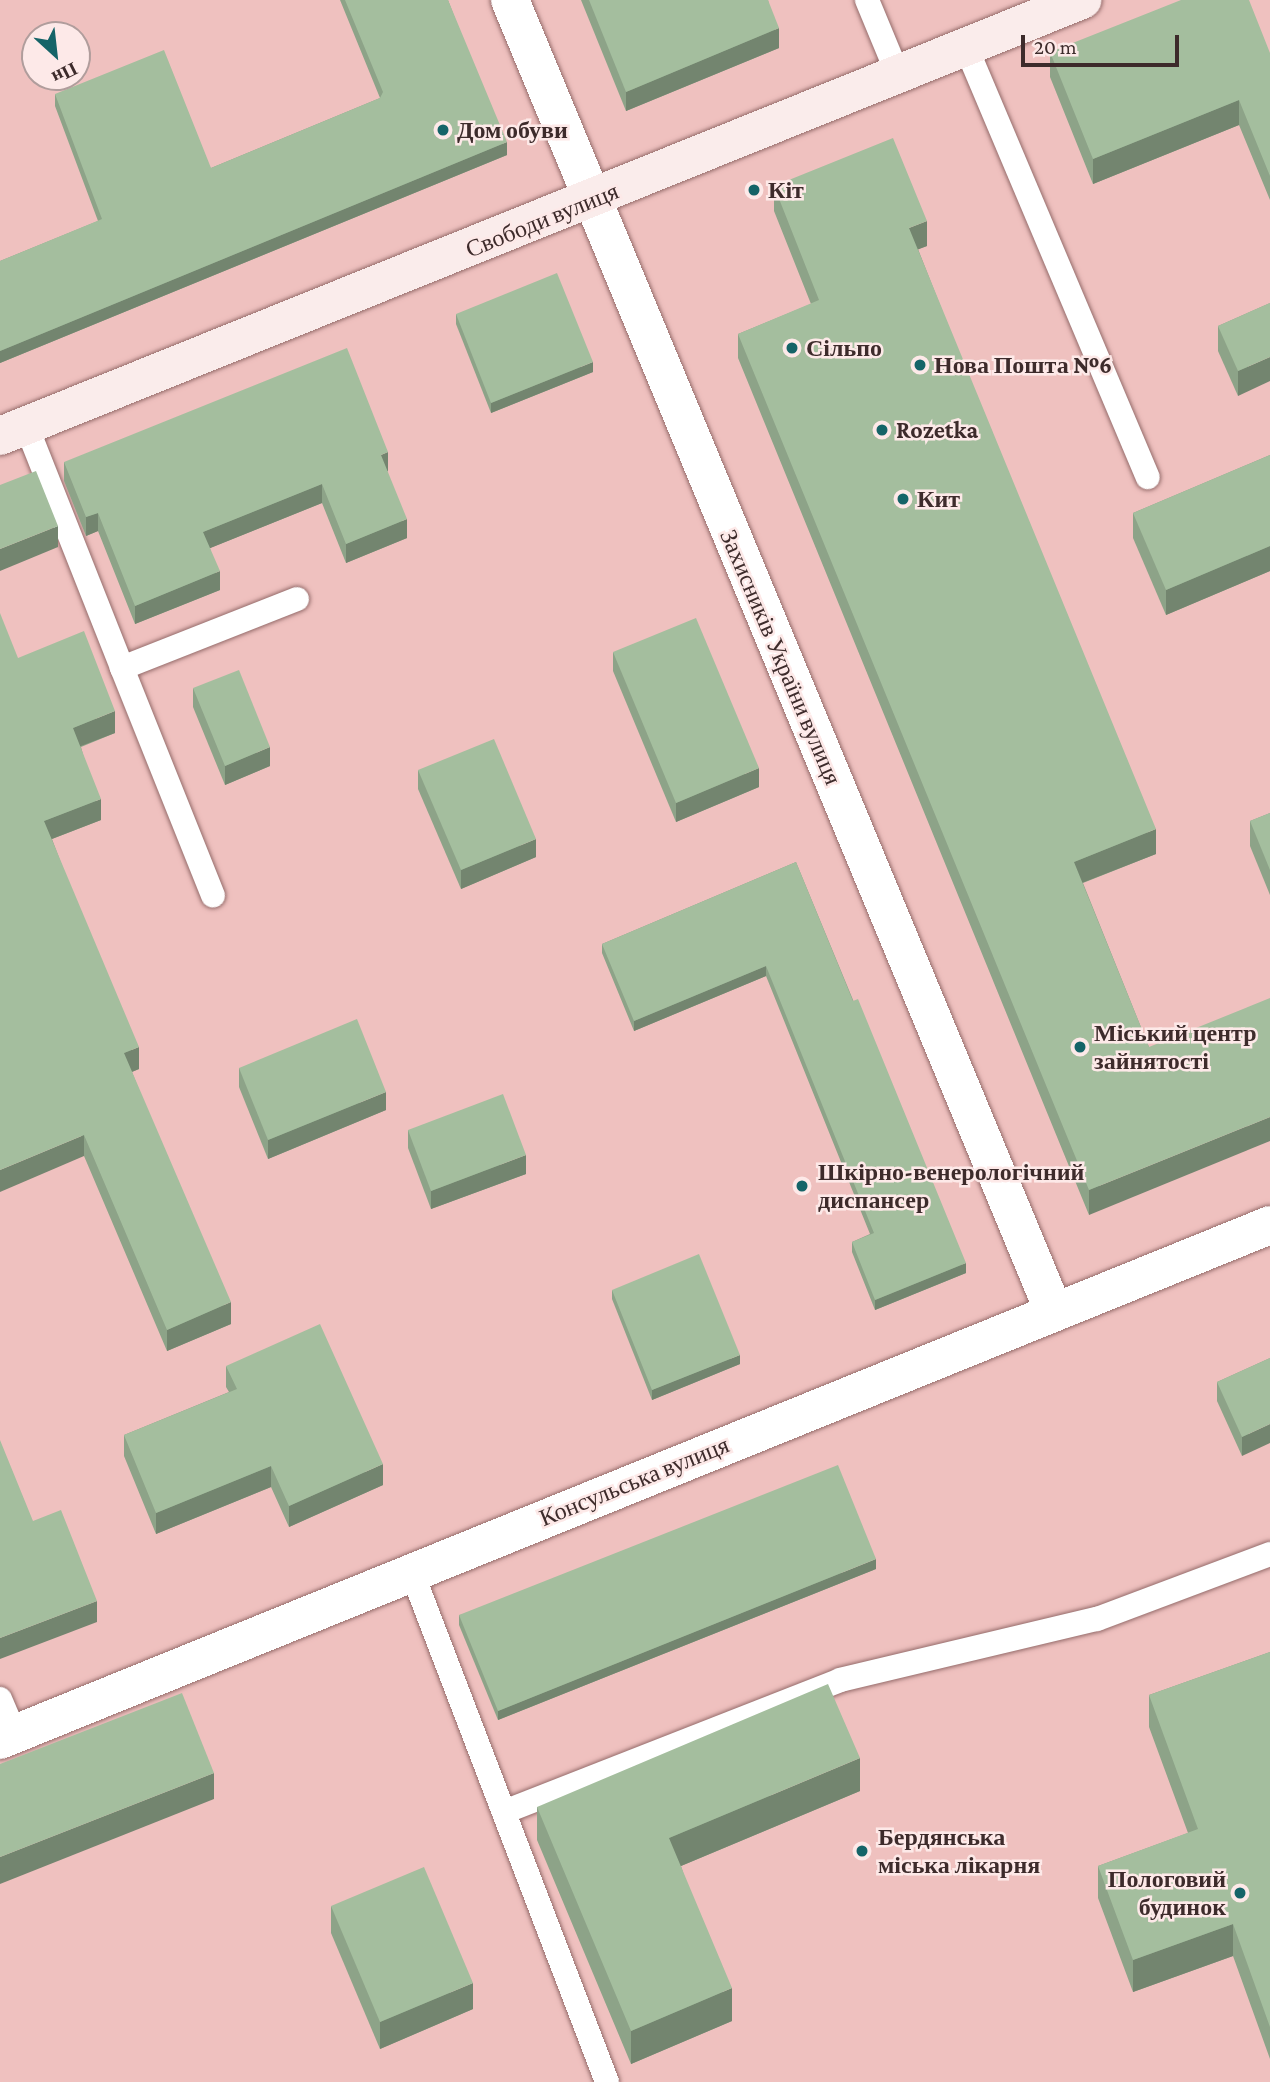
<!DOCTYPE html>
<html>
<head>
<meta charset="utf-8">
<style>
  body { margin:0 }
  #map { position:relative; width:1270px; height:2082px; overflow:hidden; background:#efc1bf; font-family:"Crimson Pro",serif }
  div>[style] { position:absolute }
  .roads { filter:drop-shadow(0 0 2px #956c6b) drop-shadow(0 0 2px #956c6b) }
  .service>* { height:24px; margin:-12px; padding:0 12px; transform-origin:12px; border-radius:12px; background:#fff }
  .minor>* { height:38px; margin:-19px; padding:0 19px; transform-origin:19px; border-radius:19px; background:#fff }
  .secondary>* { height:38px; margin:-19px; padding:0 19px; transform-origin:19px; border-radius:19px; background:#faeceb }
  .wall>* { inset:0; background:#8da388 }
  .shaded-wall>* { inset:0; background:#73856f }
  .building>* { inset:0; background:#a4be9e }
  .dots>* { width:19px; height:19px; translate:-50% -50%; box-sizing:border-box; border:4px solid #fde9e8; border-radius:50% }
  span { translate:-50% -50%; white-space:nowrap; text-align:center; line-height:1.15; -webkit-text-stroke:5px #fde9e8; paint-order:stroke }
  .poi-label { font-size:24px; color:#3d2b2b; font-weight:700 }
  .left { translate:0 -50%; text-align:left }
  .right { translate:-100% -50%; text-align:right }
  .street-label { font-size:24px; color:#3d2b2b }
  .north { position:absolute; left:21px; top:21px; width:70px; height:70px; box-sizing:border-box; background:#fde9e8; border:2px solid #b09d9c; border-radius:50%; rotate:153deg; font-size:19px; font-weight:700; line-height:28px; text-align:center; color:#3d2b2b }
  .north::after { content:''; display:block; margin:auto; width:24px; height:32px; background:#156468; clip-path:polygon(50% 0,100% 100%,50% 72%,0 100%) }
  .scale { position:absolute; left:1021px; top:35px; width:158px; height:32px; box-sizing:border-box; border:4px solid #3d2b2b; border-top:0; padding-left:9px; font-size:21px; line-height:24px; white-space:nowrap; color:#3d2b2b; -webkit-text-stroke:5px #fde9e8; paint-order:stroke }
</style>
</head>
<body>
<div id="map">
  <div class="roads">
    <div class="service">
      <i style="left:867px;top:0;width:81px;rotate:67.5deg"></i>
      <i style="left:966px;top:47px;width:467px;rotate:67.1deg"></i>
      <i style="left:26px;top:425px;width:261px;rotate:68.4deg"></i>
      <i style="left:122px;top:668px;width:188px;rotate:-21.5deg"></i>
      <i style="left:122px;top:668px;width:245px;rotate:68.2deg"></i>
      <i style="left:411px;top:1570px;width:548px;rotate:69.05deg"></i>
      <i style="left:0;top:1699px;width:38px;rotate:67deg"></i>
      <i style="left:504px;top:1812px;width:361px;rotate:-21.4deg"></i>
      <i style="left:840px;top:1680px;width:264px;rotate:-13.4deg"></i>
      <i style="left:1097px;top:1619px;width:185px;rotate:-20.6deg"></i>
    </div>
    <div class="minor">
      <i style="left:510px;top:0;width:1420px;rotate:67.48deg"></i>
      <i style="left:0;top:1740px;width:1370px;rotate:-22.07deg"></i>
    </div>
    <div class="secondary">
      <i style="left:0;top:436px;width:1167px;rotate:-21.95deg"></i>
    </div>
  </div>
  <div class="wall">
    <i style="clip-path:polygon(340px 0,448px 0,507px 155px,0 363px,0 261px,98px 221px,55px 106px,55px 94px,211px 168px,380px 98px)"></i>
    <i style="clip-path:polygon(581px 0,768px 0,779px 48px,626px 111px)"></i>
    <i style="clip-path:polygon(1050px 52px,1270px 53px,1270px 200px,1239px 125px,1093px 184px,1050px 77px)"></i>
    <i style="clip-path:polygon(774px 186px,927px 246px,918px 249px,1156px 854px,1083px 883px,1149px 1047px,1089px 1215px,738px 358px,738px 334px,811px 304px,774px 211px)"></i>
    <i style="clip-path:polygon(1270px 303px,1238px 396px,1218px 351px,1218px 326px)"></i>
    <i style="clip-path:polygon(456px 314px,593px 372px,491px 413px,456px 324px)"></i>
    <i style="clip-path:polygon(1270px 455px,1270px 571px,1166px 615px,1133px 538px,1133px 513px)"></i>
    <i style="clip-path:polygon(64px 462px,388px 471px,387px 471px,407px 538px,346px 563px,322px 503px,210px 548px,220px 590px,135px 624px,98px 531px,86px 536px,64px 481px)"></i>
    <i style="clip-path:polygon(613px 652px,759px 787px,676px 822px,613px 671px)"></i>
    <i style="clip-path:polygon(18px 658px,115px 733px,81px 747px,101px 820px,52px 839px,139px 1069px,132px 1072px,231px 1324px,167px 1351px,84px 1156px)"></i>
    <i style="clip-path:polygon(193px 688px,270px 766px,225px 785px,193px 707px)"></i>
    <i style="clip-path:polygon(418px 770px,536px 857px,461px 889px,418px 789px)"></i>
    <i style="clip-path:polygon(1270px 813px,1270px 895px,1250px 846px,1250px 821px)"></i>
    <i style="clip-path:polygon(796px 862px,966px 1273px,875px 1310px,852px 1252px,852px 1242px,870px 1234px,766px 976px,634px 1031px,602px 953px,602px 944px)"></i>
    <i style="clip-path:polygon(239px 1068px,386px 1110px,268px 1159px,239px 1087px)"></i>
    <i style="clip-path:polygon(408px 1130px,526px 1174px,431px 1209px,408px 1148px)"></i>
    <i style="clip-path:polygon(612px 1290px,740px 1364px,652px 1400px,612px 1299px)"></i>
    <i style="clip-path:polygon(1270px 1358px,1242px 1456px,1217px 1401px,1217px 1382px)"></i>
    <i style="clip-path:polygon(226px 1366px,383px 1485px,289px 1527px,271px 1487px,156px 1534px,124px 1456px,124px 1435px,229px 1392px,226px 1387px)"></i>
    <i style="clip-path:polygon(876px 1569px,498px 1720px,459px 1625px,459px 1615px)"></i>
    <i style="clip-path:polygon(1270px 1652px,1270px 2059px,1233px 1956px,1133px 1992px,1098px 1898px,1098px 1866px,1188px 1833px,1149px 1727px,1149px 1695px)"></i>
    <i style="clip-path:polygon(860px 1791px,681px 1866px,732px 2021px,631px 2064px,537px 1840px,537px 1807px)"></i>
    <i style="clip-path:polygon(331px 1906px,473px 2009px,380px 2049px,331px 1933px)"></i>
  </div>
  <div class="shaded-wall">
    <i style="clip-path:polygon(779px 28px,779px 48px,626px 111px,626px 92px)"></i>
    <i style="clip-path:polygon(1239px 100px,1239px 125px,1093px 184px,1093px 159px)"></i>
    <i style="clip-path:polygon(507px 142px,507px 155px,0 363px,0 351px)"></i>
    <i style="clip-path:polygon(927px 221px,927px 246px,909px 253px,909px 228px)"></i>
    <i style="clip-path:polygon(1270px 357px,1270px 381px,1238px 396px,1238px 371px)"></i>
    <i style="clip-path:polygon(593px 362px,593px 372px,491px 413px,491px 403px)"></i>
    <i style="clip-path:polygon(388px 452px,388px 471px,381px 474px,381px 455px)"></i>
    <i style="clip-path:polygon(322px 484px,322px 503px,203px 551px,203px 532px)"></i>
    <i style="clip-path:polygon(98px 513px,98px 531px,86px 536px,86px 517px)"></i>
    <i style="clip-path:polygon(407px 519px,407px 538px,346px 563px,346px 544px)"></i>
    <i style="clip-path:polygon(58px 526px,58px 547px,0 571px,0 549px)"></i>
    <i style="clip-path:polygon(1270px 546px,1270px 571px,1166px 615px,1166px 590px)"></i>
    <i style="clip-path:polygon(220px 571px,220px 590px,135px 624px,135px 606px)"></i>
    <i style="clip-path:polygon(115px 711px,115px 733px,73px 749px,73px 728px)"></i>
    <i style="clip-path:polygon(270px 747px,270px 766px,225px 785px,225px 766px)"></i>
    <i style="clip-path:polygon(759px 768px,759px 787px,676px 822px,676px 803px)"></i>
    <i style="clip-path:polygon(101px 799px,101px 820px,44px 842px,44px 821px)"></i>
    <i style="clip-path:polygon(1156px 829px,1156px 854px,1074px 886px,1074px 862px)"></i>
    <i style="clip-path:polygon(536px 839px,536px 857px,461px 889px,461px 870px)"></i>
    <i style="clip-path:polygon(766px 966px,766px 976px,634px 1031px,634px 1021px)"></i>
    <i style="clip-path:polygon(139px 1047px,139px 1069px,124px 1075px,124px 1053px)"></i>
    <i style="clip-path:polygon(386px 1092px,386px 1110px,268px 1159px,268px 1140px)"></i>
    <i style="clip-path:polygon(1270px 1117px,1270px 1141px,1089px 1215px,1089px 1190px)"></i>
    <i style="clip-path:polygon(84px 1135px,84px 1156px,0 1192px,0 1170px)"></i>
    <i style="clip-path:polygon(526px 1155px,526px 1174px,431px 1209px,431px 1191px)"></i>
    <i style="clip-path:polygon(966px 1263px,966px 1273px,875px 1310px,875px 1300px)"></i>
    <i style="clip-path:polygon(231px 1302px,231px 1324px,167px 1351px,167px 1330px)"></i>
    <i style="clip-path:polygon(740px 1355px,740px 1364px,652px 1400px,652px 1390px)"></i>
    <i style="clip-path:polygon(1270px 1424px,1270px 1443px,1242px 1456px,1242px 1437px)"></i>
    <i style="clip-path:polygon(383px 1464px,383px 1485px,289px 1527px,289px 1506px)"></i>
    <i style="clip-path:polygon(271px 1466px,271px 1487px,156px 1534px,156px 1513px)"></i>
    <i style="clip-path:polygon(876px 1559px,876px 1569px,498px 1720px,498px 1711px)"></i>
    <i style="clip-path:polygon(97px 1601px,97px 1622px,0 1659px,0 1638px)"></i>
    <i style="clip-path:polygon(860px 1758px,860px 1791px,669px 1871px,669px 1838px)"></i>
    <i style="clip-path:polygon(214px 1773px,214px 1799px,0 1884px,0 1857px)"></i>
    <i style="clip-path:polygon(1233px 1924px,1233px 1956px,1133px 1992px,1133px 1960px)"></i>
    <i style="clip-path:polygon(473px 1983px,473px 2009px,380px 2049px,380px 2022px)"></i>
    <i style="clip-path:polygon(732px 1988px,732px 2021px,631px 2064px,631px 2031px)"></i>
  </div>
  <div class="building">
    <i style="clip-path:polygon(345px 0,448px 0,507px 142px,0 351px,0 261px,102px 219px,55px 94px,164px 50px,211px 168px,380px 98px,383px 92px)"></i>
    <i style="clip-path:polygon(589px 0,768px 0,779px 28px,626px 92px)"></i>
    <i style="clip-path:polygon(1181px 0,1249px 0,1270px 53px,1270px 176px,1239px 100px,1093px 159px,1050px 52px)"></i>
    <i style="clip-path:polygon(893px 138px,927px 221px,909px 228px,1156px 829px,1074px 862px,1149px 1047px,1270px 998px,1270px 1117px,1089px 1190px,738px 334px,819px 300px,774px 186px)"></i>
    <i style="clip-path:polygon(557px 273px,593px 362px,491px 403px,456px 314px)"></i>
    <i style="clip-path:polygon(1270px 303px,1270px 357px,1238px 371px,1218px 326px)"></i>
    <i style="clip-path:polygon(347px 348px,388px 452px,381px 455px,407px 519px,346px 544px,322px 484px,203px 532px,220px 571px,135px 606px,98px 513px,86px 517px,64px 462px)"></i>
    <i style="clip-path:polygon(1270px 455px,1270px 546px,1166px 590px,1133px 513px)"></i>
    <i style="clip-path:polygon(36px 471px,58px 526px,0 549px,0 485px)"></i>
    <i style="clip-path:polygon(0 613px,18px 658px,84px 631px,115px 711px,73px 728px,101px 799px,44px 821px,139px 1047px,124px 1053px,231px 1302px,167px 1330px,84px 1135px,0 1170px)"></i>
    <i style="clip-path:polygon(696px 618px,759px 768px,676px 803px,613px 652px)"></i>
    <i style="clip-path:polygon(239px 670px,270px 747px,225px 766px,193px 688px)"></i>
    <i style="clip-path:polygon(494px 739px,536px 839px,461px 870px,418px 770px)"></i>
    <i style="clip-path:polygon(1270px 813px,1270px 870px,1250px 821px)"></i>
    <i style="clip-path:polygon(796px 862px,853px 1001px,858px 999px,966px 1263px,875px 1300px,852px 1242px,874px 1233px,766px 966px,634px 1021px,602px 944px)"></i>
    <i style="clip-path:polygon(357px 1019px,386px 1092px,268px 1140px,239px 1068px)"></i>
    <i style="clip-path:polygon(503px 1094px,526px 1155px,431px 1191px,408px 1130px)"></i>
    <i style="clip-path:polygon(699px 1254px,740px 1355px,652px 1390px,612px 1290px)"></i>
    <i style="clip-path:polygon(320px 1324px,383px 1464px,289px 1506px,271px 1466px,156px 1513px,124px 1435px,237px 1389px,226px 1366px)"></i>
    <i style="clip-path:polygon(1270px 1358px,1270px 1424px,1242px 1437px,1217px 1382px)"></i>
    <i style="clip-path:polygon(0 1440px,33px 1521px,61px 1510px,97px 1601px,0 1638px)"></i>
    <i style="clip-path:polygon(838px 1465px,876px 1559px,498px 1711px,459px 1615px)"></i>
    <i style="clip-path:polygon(1270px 1652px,1270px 2027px,1233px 1924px,1133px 1960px,1098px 1866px,1198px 1829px,1149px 1695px)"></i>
    <i style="clip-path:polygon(828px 1684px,860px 1758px,669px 1838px,732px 1988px,631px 2031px,537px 1807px)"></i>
    <i style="clip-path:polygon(182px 1693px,214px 1773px,0 1857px,0 1764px)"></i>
    <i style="clip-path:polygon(424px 1867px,473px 1983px,380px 2022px,331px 1906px)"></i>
  </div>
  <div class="dots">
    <i style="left:443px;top:130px;background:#156468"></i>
    <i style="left:754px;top:190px;background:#156468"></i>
    <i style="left:792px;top:348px;background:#156468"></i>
    <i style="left:920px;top:365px;background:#156468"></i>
    <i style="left:882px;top:430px;background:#156468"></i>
    <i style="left:903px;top:499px;background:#156468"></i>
    <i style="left:1080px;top:1047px;background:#156468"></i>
    <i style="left:802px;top:1186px;background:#156468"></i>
    <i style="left:862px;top:1851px;background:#156468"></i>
    <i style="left:1240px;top:1893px;background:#156468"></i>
  </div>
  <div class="poi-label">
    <span class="left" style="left:457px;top:130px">Дом обуви</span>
    <span class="left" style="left:768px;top:190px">Кіт</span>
    <span class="left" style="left:806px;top:348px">Сільпо</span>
    <span class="left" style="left:934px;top:365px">Нова Пошта №6</span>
    <span class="left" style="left:896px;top:430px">Rozetka</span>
    <span class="left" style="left:917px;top:499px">Кит</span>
    <span class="left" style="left:1094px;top:1047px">Міський центр<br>зайнятості</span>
    <span class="left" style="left:818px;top:1186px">Шкірно-венерологічний<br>диспансер</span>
    <span class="left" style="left:878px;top:1851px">Бердянська<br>міська лікарня</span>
    <span class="right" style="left:1226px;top:1893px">Пологовий<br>будинок</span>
  </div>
  <div class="street-label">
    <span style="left:542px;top:220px;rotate:-22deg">Свободи вулиця</span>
    <span style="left:781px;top:657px;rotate:67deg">Захисників України вулиця</span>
    <span style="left:634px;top:1481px;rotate:-22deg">Консульська вулиця</span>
  </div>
  <div class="north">Пн</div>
  <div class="scale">20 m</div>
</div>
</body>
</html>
